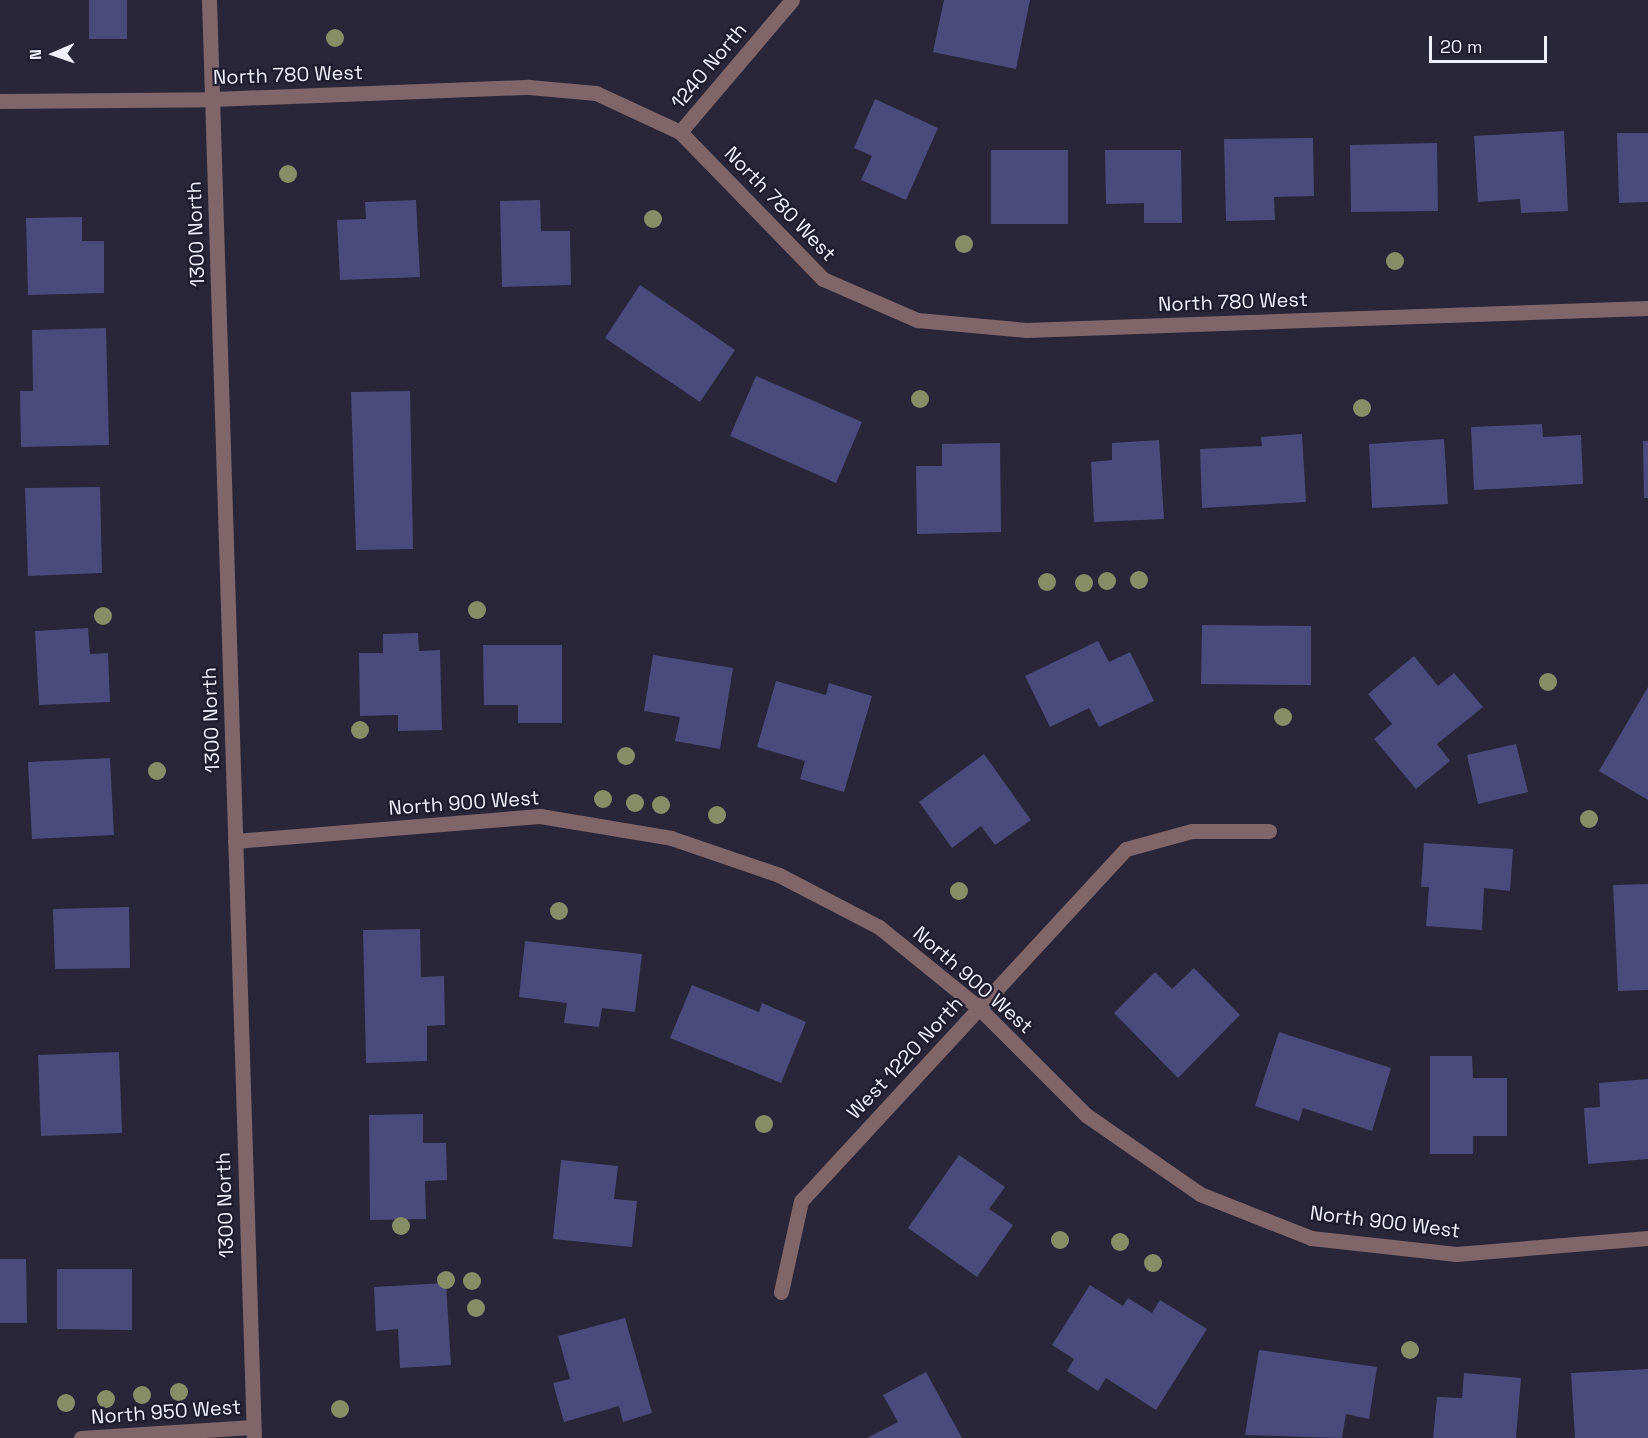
<!DOCTYPE html>
<html>
<head>
<meta charset="utf-8">
<style>
  body { margin:0 }
  #map { position:relative; width:1648px; height:1438px; overflow:hidden; background:#282638; font-family:"Space Grotesk",sans-serif }
  div>[style] { position:absolute }
  .building>* { inset:0; background:#4a4b7c }
  .minor>* { height:15px; margin:-7.5px; padding:0 7.5px; transform-origin:7.5px; border-radius:7.5px; background:#806569 }
  .trees>* { width:18px; height:18px; margin:-9px; border-radius:50%; background:#878d67 }
  span { translate:-50% -50%; white-space:nowrap; text-align:center; line-height:1.15; -webkit-text-stroke:4.5px #1e1c2e; paint-order:stroke }
  .street-label { font-size:20px; color:#f0effc }
  .north { position:absolute; left:24px; top:24px; width:60px; height:60px; -webkit-text-stroke:4px #1e1c2e; paint-order:stroke; rotate:268deg; font-size:16px; font-weight:700; line-height:24px; text-align:center; color:#f0effc }
  .north::after { content:''; display:block; margin:auto; width:21px; height:27px; background:#f0effc; clip-path:polygon(50% 0,100% 100%,50% 72%,0 100%) }
  .scale { position:absolute; left:1429px; top:36px; width:118px; height:27px; box-sizing:border-box; border:3px solid #f0effc; border-top:0; padding-left:8px; font-size:18px; line-height:21px; white-space:nowrap; color:#f0effc; -webkit-text-stroke:4px #1e1c2e; paint-order:stroke }
</style>
</head>
<body>
<div id="map">
  <div class="building">
    <i style="clip-path:polygon(89px 0,127px 0,127px 39px,89px 39px)"></i>
    <i style="clip-path:polygon(944px 0,1030px 0,1016px 69px,933px 52px)"></i>
    <i style="clip-path:polygon(875px 99px,938px 128px,906px 200px,861px 180px,872px 156px,854px 148px)"></i>
    <i style="clip-path:polygon(1564px 131px,1568px 211px,1521px 213px,1520px 199px,1478px 202px,1474px 136px)"></i>
    <i style="clip-path:polygon(1617px 133px,1648px 133px,1648px 202px,1619px 203px)"></i>
    <i style="clip-path:polygon(1313px 138px,1314px 196px,1274px 197px,1275px 220px,1226px 221px,1224px 139px)"></i>
    <i style="clip-path:polygon(1437px 143px,1438px 211px,1351px 212px,1350px 145px)"></i>
    <i style="clip-path:polygon(991px 150px,1068px 150px,1068px 224px,991px 224px)"></i>
    <i style="clip-path:polygon(1105px 150px,1181px 150px,1182px 223px,1144px 223px,1144px 203px,1106px 204px)"></i>
    <i style="clip-path:polygon(416px 200px,420px 277px,340px 280px,337px 220px,366px 219px,365px 202px)"></i>
    <i style="clip-path:polygon(540px 200px,541px 231px,570px 231px,571px 285px,502px 287px,500px 201px)"></i>
    <i style="clip-path:polygon(82px 217px,82px 241px,104px 241px,104px 293px,28px 295px,26px 218px)"></i>
    <i style="clip-path:polygon(640px 285px,735px 350px,700px 402px,605px 338px)"></i>
    <i style="clip-path:polygon(106px 328px,109px 445px,21px 447px,20px 391px,33px 391px,32px 330px)"></i>
    <i style="clip-path:polygon(756px 376px,862px 422px,836px 483px,730px 436px)"></i>
    <i style="clip-path:polygon(410px 391px,413px 549px,356px 550px,351px 392px)"></i>
    <i style="clip-path:polygon(1542px 424px,1543px 437px,1581px 435px,1583px 484px,1474px 490px,1471px 427px)"></i>
    <i style="clip-path:polygon(1302px 434px,1306px 502px,1202px 508px,1200px 449px,1262px 446px,1261px 437px)"></i>
    <i style="clip-path:polygon(1444px 439px,1448px 504px,1372px 508px,1369px 444px)"></i>
    <i style="clip-path:polygon(1159px 440px,1164px 519px,1094px 522px,1091px 462px,1112px 460px,1112px 443px)"></i>
    <i style="clip-path:polygon(1643px 441px,1648px 441px,1648px 498px,1644px 498px)"></i>
    <i style="clip-path:polygon(1000px 443px,1001px 532px,917px 534px,916px 466px,942px 466px,942px 444px)"></i>
    <i style="clip-path:polygon(100px 487px,102px 573px,28px 576px,25px 488px)"></i>
    <i style="clip-path:polygon(1202px 625px,1311px 626px,1311px 685px,1201px 684px)"></i>
    <i style="clip-path:polygon(88px 628px,90px 654px,108px 653px,110px 702px,39px 705px,35px 631px)"></i>
    <i style="clip-path:polygon(418px 633px,419px 651px,440px 650px,442px 730px,398px 731px,398px 715px,360px 716px,359px 653px,383px 653px,383px 634px)"></i>
    <i style="clip-path:polygon(1098px 641px,1109px 662px,1130px 652px,1154px 701px,1099px 727px,1089px 708px,1050px 727px,1025px 676px)"></i>
    <i style="clip-path:polygon(483px 645px,562px 645px,562px 723px,518px 723px,518px 705px,484px 705px)"></i>
    <i style="clip-path:polygon(653px 655px,733px 668px,720px 749px,675px 741px,680px 717px,644px 711px)"></i>
    <i style="clip-path:polygon(1414px 656px,1438px 686px,1454px 673px,1483px 707px,1437px 744px,1450px 761px,1416px 789px,1374px 739px,1392px 724px,1368px 694px)"></i>
    <i style="clip-path:polygon(776px 681px,826px 695px,829px 683px,872px 696px,844px 792px,800px 779px,805px 761px,757px 747px)"></i>
    <i style="clip-path:polygon(1648px 687px,1648px 800px,1599px 771px)"></i>
    <i style="clip-path:polygon(1516px 744px,1528px 792px,1478px 804px,1467px 755px)"></i>
    <i style="clip-path:polygon(984px 754px,1031px 820px,995px 845px,981px 826px,952px 848px,919px 802px)"></i>
    <i style="clip-path:polygon(110px 758px,114px 835px,32px 839px,28px 762px)"></i>
    <i style="clip-path:polygon(1424px 843px,1513px 849px,1510px 891px,1484px 888px,1482px 930px,1426px 926px,1429px 887px,1421px 887px)"></i>
    <i style="clip-path:polygon(1648px 884px,1648px 990px,1618px 991px,1613px 885px)"></i>
    <i style="clip-path:polygon(129px 907px,130px 968px,55px 969px,53px 909px)"></i>
    <i style="clip-path:polygon(420px 929px,421px 977px,444px 976px,445px 1025px,427px 1026px,427px 1061px,366px 1063px,363px 930px)"></i>
    <i style="clip-path:polygon(525px 941px,642px 954px,635px 1012px,602px 1008px,599px 1027px,564px 1023px,567px 1003px,519px 997px)"></i>
    <i style="clip-path:polygon(1194px 968px,1240px 1015px,1178px 1078px,1114px 1013px,1155px 972px,1172px 989px)"></i>
    <i style="clip-path:polygon(692px 985px,759px 1012px,762px 1003px,806px 1022px,781px 1083px,670px 1038px)"></i>
    <i style="clip-path:polygon(1279px 1032px,1391px 1068px,1372px 1131px,1303px 1108px,1299px 1121px,1255px 1106px)"></i>
    <i style="clip-path:polygon(119px 1052px,122px 1133px,41px 1136px,38px 1055px)"></i>
    <i style="clip-path:polygon(1430px 1056px,1472px 1056px,1473px 1078px,1507px 1078px,1507px 1136px,1473px 1136px,1473px 1154px,1430px 1154px)"></i>
    <i style="clip-path:polygon(1648px 1079px,1648px 1159px,1588px 1164px,1584px 1108px,1600px 1107px,1599px 1083px)"></i>
    <i style="clip-path:polygon(423px 1114px,423px 1143px,446px 1143px,447px 1180px,425px 1181px,426px 1219px,370px 1220px,369px 1115px)"></i>
    <i style="clip-path:polygon(959px 1155px,1005px 1187px,989px 1209px,1013px 1225px,977px 1277px,908px 1228px)"></i>
    <i style="clip-path:polygon(561px 1160px,618px 1166px,614px 1199px,637px 1201px,632px 1247px,553px 1239px)"></i>
    <i style="clip-path:polygon(0 1259px,26px 1259px,27px 1323px,0 1323px)"></i>
    <i style="clip-path:polygon(57px 1269px,132px 1269px,132px 1330px,57px 1329px)"></i>
    <i style="clip-path:polygon(446px 1283px,451px 1365px,400px 1368px,398px 1329px,376px 1331px,374px 1287px)"></i>
    <i style="clip-path:polygon(1090px 1285px,1123px 1306px,1128px 1298px,1152px 1313px,1160px 1300px,1207px 1329px,1156px 1410px,1106px 1378px,1098px 1391px,1067px 1371px,1074px 1359px,1052px 1345px)"></i>
    <i style="clip-path:polygon(625px 1318px,652px 1413px,623px 1422px,619px 1406px,564px 1422px,553px 1383px,570px 1379px,558px 1336px)"></i>
    <i style="clip-path:polygon(1259px 1350px,1377px 1367px,1369px 1419px,1346px 1414px,1342px 1438px,1245px 1435px)"></i>
    <i style="clip-path:polygon(1648px 1369px,1648px 1438px,1575px 1438px,1571px 1373px)"></i>
    <i style="clip-path:polygon(926px 1372px,962px 1438px,867px 1438px,898px 1422px,883px 1395px)"></i>
    <i style="clip-path:polygon(1464px 1373px,1521px 1378px,1516px 1438px,1433px 1438px,1437px 1397px,1462px 1398px)"></i>
  </div>
  <div class="minor">
    <i style="left:209px;top:0;width:1439px;rotate:88.21deg"></i>
    <i style="left:0;top:101px;width:213px;rotate:-0.5deg"></i>
    <i style="left:213px;top:99px;width:316px;rotate:-2.2deg"></i>
    <i style="left:529px;top:87px;width:67px;rotate:5.1deg"></i>
    <i style="left:596px;top:93px;width:93px;rotate:24.9deg"></i>
    <i style="left:680px;top:132px;width:205px;rotate:45.8deg"></i>
    <i style="left:823px;top:279px;width:103px;rotate:23.6deg"></i>
    <i style="left:917px;top:320px;width:109px;rotate:5.2deg"></i>
    <i style="left:1026px;top:330px;width:622px;rotate:-2.03deg"></i>
    <i style="left:680px;top:132px;width:173px;rotate:-49.7deg"></i>
    <i style="left:235px;top:841px;width:306px;rotate:-4.7deg"></i>
    <i style="left:540px;top:816px;width:133px;rotate:9.5deg"></i>
    <i style="left:671px;top:838px;width:114px;rotate:18.9deg"></i>
    <i style="left:779px;top:875px;width:113px;rotate:27.5deg"></i>
    <i style="left:879px;top:927px;width:129px;rotate:39deg"></i>
    <i style="left:979px;top:1008px;width:151px;rotate:45deg"></i>
    <i style="left:1086px;top:1115px;width:139px;rotate:34.7deg"></i>
    <i style="left:1200px;top:1194px;width:119px;rotate:21.6deg"></i>
    <i style="left:1311px;top:1238px;width:146px;rotate:6.3deg"></i>
    <i style="left:1456px;top:1254px;width:193px;rotate:-4.8deg"></i>
    <i style="left:781px;top:1292px;width:93px;rotate:-77.6deg"></i>
    <i style="left:801px;top:1201px;width:479px;rotate:-47.3deg"></i>
    <i style="left:1126px;top:849px;width:68px;rotate:-15.3deg"></i>
    <i style="left:1192px;top:831px;width:77px"></i>
    <i style="left:81px;top:1438px;width:172px;rotate:-3.7deg"></i>
  </div>
  <div class="trees">
    <i style="left:335px;top:38px"></i>
    <i style="left:288px;top:174px"></i>
    <i style="left:653px;top:219px"></i>
    <i style="left:964px;top:244px"></i>
    <i style="left:1395px;top:261px"></i>
    <i style="left:920px;top:399px"></i>
    <i style="left:1362px;top:408px"></i>
    <i style="left:1139px;top:580px"></i>
    <i style="left:1107px;top:581px"></i>
    <i style="left:1047px;top:582px"></i>
    <i style="left:1084px;top:583px"></i>
    <i style="left:477px;top:610px"></i>
    <i style="left:103px;top:616px"></i>
    <i style="left:1548px;top:682px"></i>
    <i style="left:1283px;top:717px"></i>
    <i style="left:360px;top:730px"></i>
    <i style="left:626px;top:756px"></i>
    <i style="left:157px;top:771px"></i>
    <i style="left:603px;top:799px"></i>
    <i style="left:635px;top:803px"></i>
    <i style="left:661px;top:805px"></i>
    <i style="left:717px;top:815px"></i>
    <i style="left:1589px;top:819px"></i>
    <i style="left:959px;top:891px"></i>
    <i style="left:559px;top:911px"></i>
    <i style="left:764px;top:1124px"></i>
    <i style="left:401px;top:1226px"></i>
    <i style="left:1060px;top:1240px"></i>
    <i style="left:1120px;top:1242px"></i>
    <i style="left:1153px;top:1263px"></i>
    <i style="left:446px;top:1280px"></i>
    <i style="left:472px;top:1281px"></i>
    <i style="left:476px;top:1308px"></i>
    <i style="left:1410px;top:1350px"></i>
    <i style="left:179px;top:1392px"></i>
    <i style="left:142px;top:1395px"></i>
    <i style="left:106px;top:1399px"></i>
    <i style="left:66px;top:1403px"></i>
    <i style="left:340px;top:1409px"></i>
  </div>
  <div class="street-label">
    <span style="left:709px;top:66px;rotate:-50deg">1240 North</span>
    <span style="left:288px;top:75px;rotate:-2deg">North 780 West</span>
    <span style="left:780px;top:204px;rotate:46deg">North 780 West</span>
    <span style="left:196px;top:234px;rotate:-92deg">1300 North</span>
    <span style="left:1233px;top:302px;rotate:-2deg">North 780 West</span>
    <span style="left:211px;top:720px;rotate:-92deg">1300 North</span>
    <span style="left:464px;top:803px;rotate:-4deg">North 900 West</span>
    <span style="left:973px;top:980px;rotate:41deg">North 900 West</span>
    <span style="left:905px;top:1058px;rotate:-47deg">West 1220 North</span>
    <span style="left:225px;top:1205px;rotate:-92deg">1300 North</span>
    <span style="left:1385px;top:1222px;rotate:7deg">North 900 West</span>
    <span style="left:166px;top:1412px;rotate:-4deg">North 950 West</span>
  </div>
  <div class="north">N</div>
  <div class="scale">20 m</div>
</div>
</body>
</html>
